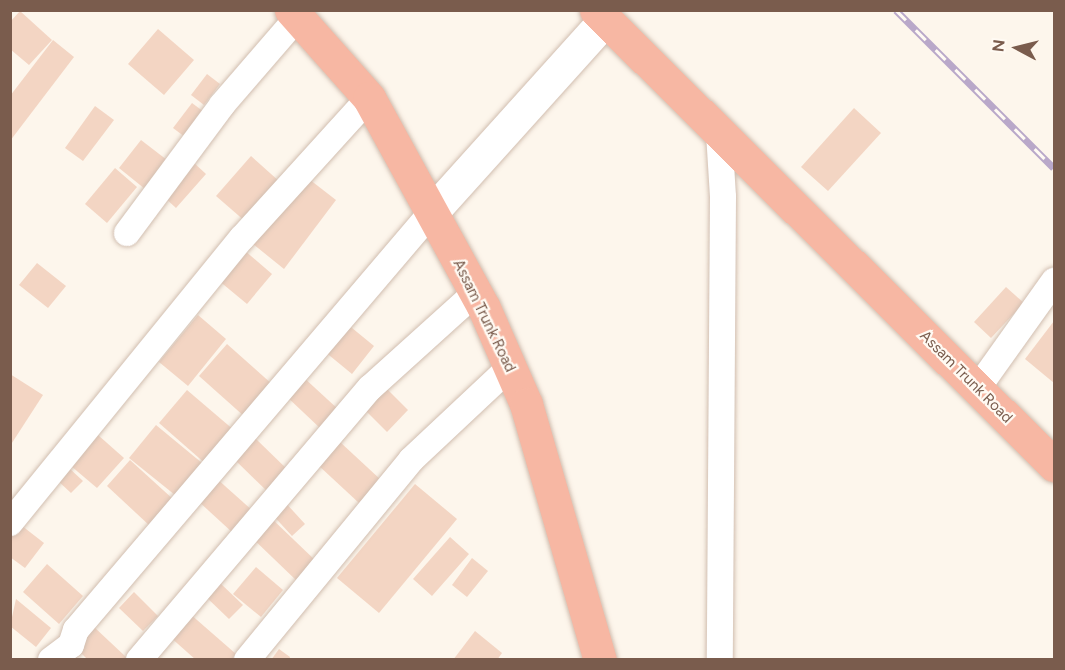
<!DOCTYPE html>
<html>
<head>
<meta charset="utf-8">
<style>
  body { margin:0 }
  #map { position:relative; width:1065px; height:670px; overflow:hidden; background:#fdf6ec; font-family:Figtree,sans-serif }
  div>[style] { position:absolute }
  .building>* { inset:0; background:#f3d5c3 }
  .roads { filter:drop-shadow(0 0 2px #d1beb0) drop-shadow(0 0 2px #d1beb0) }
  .street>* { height:26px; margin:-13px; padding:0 13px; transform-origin:13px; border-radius:13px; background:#fff }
  .secondary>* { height:33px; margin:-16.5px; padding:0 16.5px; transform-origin:16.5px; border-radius:16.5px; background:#fff }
  .highway>* { height:33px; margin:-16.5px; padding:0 16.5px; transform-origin:16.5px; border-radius:16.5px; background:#f7b7a3 }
  .rail>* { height:7px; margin-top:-3.5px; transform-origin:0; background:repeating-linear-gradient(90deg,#fffaf3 0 14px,#b9a8c9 0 28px); box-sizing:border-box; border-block:2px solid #b9a8c9 }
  span { translate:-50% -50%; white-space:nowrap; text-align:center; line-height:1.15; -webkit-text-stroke:4.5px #fffaf3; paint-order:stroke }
  .street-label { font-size:15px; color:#7a5c4d }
  .frame { position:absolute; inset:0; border:12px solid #7a5c4d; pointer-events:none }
  .north { position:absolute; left:987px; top:18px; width:60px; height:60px; -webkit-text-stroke:4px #fffaf3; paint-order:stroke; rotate:277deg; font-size:16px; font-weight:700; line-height:24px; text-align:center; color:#7a5c4d }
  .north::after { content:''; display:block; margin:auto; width:21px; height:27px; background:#7a5c4d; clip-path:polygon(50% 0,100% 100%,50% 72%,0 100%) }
</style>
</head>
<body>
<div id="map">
  <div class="building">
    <i style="clip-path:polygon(20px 11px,52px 40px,29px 65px,10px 49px,10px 22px)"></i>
    <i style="clip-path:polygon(158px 29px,194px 60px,164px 95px,128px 64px)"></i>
    <i style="clip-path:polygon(53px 40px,74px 57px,10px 141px,10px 96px)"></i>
    <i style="clip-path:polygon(207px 74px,220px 84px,204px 105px,191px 95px)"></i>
    <i style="clip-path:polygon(192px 103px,204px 112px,185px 137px,173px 128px)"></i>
    <i style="clip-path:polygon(95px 106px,114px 120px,83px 161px,65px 148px)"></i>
    <i style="clip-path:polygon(854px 108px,881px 133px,828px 191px,801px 167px)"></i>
    <i style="clip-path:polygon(141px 140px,167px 160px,145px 189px,119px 168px)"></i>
    <i style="clip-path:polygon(251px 156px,280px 182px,246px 222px,216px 196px)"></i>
    <i style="clip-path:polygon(193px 162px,206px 174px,176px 208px,163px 196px)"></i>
    <i style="clip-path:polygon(115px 168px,137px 187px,107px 223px,85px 204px)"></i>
    <i style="clip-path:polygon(305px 176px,336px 200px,284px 269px,253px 244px)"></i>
    <i style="clip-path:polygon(244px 250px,272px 274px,247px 304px,218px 280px)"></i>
    <i style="clip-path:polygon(37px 263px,66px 286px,48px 308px,19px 285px)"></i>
    <i style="clip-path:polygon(1006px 287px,1024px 303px,991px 338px,974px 322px)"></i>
    <i style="clip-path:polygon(198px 315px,226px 339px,188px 386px,159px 362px)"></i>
    <i style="clip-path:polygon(1054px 321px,1054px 383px,1025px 359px)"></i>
    <i style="clip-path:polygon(346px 323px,374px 346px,352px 374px,324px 351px)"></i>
    <i style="clip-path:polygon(227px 344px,273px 385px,245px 417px,199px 376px)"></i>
    <i style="clip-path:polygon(10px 374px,43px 395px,10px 446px)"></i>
    <i style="clip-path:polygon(302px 376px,339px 410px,321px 429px,285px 395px)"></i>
    <i style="clip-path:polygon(385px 387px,408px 410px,387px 432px,364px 409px)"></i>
    <i style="clip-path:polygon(187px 390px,235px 431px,207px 465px,159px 423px)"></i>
    <i style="clip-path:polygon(156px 425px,202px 463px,175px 495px,129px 458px)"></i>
    <i style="clip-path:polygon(98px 435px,124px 458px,97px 488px,71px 466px)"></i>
    <i style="clip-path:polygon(255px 438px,291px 473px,270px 494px,235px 460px)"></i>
    <i style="clip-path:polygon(340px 442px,381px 480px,359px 503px,318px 465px)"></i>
    <i style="clip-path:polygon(130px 460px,174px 500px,150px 526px,107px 486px)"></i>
    <i style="clip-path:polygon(69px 468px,83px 481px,71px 493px,57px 480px)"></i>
    <i style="clip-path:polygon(216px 478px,253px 511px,233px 533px,197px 500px)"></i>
    <i style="clip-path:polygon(415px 484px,457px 519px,379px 613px,337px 578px)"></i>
    <i style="clip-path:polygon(283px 500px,305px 524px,292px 536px,270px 512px)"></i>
    <i style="clip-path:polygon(270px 517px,317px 562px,298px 582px,251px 537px)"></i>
    <i style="clip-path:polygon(17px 522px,44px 543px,25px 568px,10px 557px,10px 530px)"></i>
    <i style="clip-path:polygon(450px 537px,469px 554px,432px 596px,413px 579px)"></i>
    <i style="clip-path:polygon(472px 558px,488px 571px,467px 597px,452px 585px)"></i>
    <i style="clip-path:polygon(47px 564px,83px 596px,59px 624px,23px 592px)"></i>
    <i style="clip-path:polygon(256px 567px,283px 590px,261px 617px,233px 594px)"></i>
    <i style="clip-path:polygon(218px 581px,243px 605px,229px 619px,204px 595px)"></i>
    <i style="clip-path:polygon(134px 592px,158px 616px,143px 631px,119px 608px)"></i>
    <i style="clip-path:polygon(16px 599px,51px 628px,36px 647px,10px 626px)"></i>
    <i style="clip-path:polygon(189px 613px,236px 654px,231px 660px,196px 660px,169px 636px)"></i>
    <i style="clip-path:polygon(93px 626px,126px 657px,123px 660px,88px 660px,74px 646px)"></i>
    <i style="clip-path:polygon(475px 631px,502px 653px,497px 660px,453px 660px)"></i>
    <i style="clip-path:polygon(279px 649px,290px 657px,289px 660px,271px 660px)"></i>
  </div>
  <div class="roads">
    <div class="street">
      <i style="left:719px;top:133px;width:64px;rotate:86.4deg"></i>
      <i style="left:723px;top:197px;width:463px;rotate:90.4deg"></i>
      <i style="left:127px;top:233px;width:159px;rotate:-53.4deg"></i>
      <i style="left:222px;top:105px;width:115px;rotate:-49.2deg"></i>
      <i style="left:977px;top:389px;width:133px;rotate:-54.5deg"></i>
      <i style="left:10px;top:523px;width:367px;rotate:-50.9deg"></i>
      <i style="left:242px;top:238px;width:189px;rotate:-47.8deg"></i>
      <i style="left:51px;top:660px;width:25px;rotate:-37deg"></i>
      <i style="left:71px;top:645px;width:16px;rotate:-72deg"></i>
      <i style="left:76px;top:630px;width:548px;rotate:-49.59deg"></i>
      <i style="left:139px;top:660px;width:357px;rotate:-49.7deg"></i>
      <i style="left:370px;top:388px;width:142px;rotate:-42.1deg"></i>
      <i style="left:247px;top:660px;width:259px;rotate:-50.6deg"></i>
      <i style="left:411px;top:460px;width:136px;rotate:-43.2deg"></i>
    </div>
    <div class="secondary">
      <i style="left:431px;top:213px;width:260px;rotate:-48deg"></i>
    </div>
    <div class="highway">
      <i style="left:291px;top:10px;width:118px;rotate:48.4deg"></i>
      <i style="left:369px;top:98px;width:239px;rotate:61.3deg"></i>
      <i style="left:484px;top:308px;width:105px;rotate:66.4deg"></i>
      <i style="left:526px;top:404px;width:266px;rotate:73.9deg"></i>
      <i style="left:596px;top:10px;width:646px;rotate:44.81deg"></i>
    </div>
  </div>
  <div class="rail">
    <i style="left:896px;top:10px;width:223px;rotate:45deg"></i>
  </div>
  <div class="street-label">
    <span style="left:484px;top:316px;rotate:64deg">Assam Trunk Road</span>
    <span style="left:966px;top:377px;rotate:45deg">Assam Trunk Road</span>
  </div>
  <div class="frame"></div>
  <div class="north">N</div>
</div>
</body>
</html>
